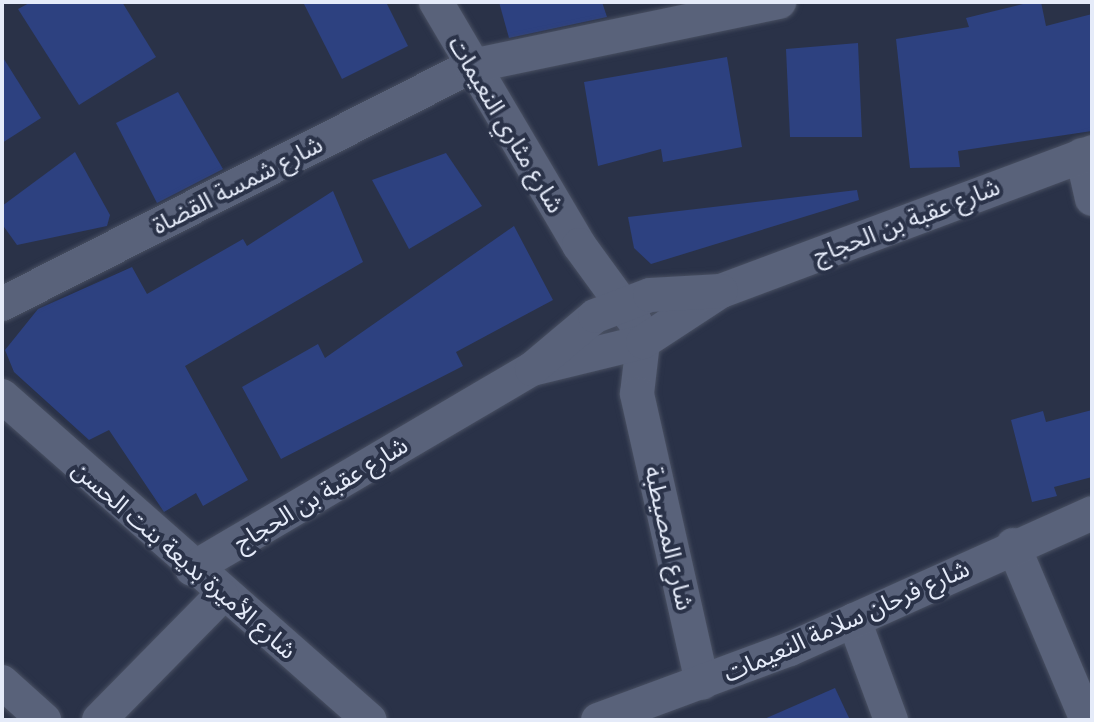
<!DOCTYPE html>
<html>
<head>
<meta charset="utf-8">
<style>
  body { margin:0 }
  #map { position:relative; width:1094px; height:722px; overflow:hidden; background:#2a3248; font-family:Lato,"Noto Sans Arabic",sans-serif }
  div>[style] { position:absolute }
  .building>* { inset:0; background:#2d4180 }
  .roads { filter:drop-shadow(0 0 2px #495062) drop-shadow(0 0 2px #495062) }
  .minor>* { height:34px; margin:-17px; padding:0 17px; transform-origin:17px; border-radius:17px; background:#59627a }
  span { translate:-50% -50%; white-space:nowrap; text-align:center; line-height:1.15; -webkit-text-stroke:8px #2a3248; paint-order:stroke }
  .street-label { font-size:24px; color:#e5ebf9 }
  .frame { position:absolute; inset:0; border:4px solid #e5ebf9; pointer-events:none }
</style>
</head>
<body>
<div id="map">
  <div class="building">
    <i style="clip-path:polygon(31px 2px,122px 2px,156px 57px,79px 105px,18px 9px)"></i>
    <i style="clip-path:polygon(303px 2px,386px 2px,408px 46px,342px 79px)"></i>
    <i style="clip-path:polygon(499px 2px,602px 2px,607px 17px,509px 38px)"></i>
    <i style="clip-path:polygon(1031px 2px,1041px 2px,1046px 26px,1092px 14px,1092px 131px,958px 151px,960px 167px,910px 168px,896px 39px,969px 27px,966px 18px)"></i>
    <i style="clip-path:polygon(858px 43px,862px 137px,790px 137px,786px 49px)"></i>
    <i style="clip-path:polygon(2px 56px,41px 118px,2px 143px)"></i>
    <i style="clip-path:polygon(727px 57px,742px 147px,663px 162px,661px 149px,598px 166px,584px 82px)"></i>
    <i style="clip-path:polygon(178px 92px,223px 169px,157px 203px,116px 123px)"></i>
    <i style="clip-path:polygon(75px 152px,110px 215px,107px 226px,17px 245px,2px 224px,2px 206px)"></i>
    <i style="clip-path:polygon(446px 153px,482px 206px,409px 249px,372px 180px)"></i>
    <i style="clip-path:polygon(857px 190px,859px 200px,651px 264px,634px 248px,628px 217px)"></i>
    <i style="clip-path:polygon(333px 191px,363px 262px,185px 366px,248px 480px,203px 506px,196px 493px,164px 512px,109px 430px,89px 440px,14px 372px,5px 350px,38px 309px,132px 267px,147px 294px,243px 239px,247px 246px)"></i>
    <i style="clip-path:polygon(514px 226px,553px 300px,456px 352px,463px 366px,281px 459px,242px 387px,318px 344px,325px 358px)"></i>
    <i style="clip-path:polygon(1092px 410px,1092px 477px,1054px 487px,1057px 496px,1032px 502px,1011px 420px,1043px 411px,1046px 422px)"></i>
    <i style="clip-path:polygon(835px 688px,850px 720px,762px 720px)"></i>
  </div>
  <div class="roads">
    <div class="minor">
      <i style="left:436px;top:2px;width:282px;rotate:59.5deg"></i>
      <i style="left:579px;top:245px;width:95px;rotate:54deg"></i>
      <i style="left:635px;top:322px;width:22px;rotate:68deg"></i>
      <i style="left:643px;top:342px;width:52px;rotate:96.6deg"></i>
      <i style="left:637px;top:394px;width:296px;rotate:77.3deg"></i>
      <i style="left:1082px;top:155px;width:45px;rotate:77.2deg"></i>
      <i style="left:2px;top:304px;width:527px;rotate:-26.86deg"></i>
      <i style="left:472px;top:66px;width:314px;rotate:-11.8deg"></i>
      <i style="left:532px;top:369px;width:114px;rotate:-13.7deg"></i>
      <i style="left:643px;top:342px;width:93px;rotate:-33.2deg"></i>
      <i style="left:721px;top:291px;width:396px;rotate:-20.5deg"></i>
      <i style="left:2px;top:396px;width:490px;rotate:41.4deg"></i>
      <i style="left:1013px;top:545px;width:190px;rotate:67.1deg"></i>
      <i style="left:192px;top:569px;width:394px;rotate:-30.5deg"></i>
      <i style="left:532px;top:369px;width:82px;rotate:-40.1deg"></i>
      <i style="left:595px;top:316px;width:59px;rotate:-20.9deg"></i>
      <i style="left:650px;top:295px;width:71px;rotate:-3.2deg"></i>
      <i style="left:854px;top:620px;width:107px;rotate:69.7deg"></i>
      <i style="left:2px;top:682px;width:57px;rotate:42.1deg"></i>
      <i style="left:99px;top:720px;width:175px;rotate:-45.5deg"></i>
      <i style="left:598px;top:720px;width:205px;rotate:-20.3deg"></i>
      <i style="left:790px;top:649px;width:331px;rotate:-24.2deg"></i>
    </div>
  </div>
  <div class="street-label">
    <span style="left:507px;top:124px;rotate:59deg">شارع مثاري النعيمات</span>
    <span style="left:237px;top:184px;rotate:-27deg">شارع شمسة القضاة</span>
    <span style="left:906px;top:220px;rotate:-21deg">شارع عقبة بن الحجاج</span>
    <span style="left:320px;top:493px;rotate:-31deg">شارع عقبة بن الحجاج</span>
    <span style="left:670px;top:538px;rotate:77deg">شارع المصيطبة</span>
    <span style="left:185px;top:559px;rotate:41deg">شارع الأميرة بديعة بنت الحسن</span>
    <span style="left:846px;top:620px;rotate:-24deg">شارع فرحان سلامة النعيمات</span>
  </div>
  <div class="frame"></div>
</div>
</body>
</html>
